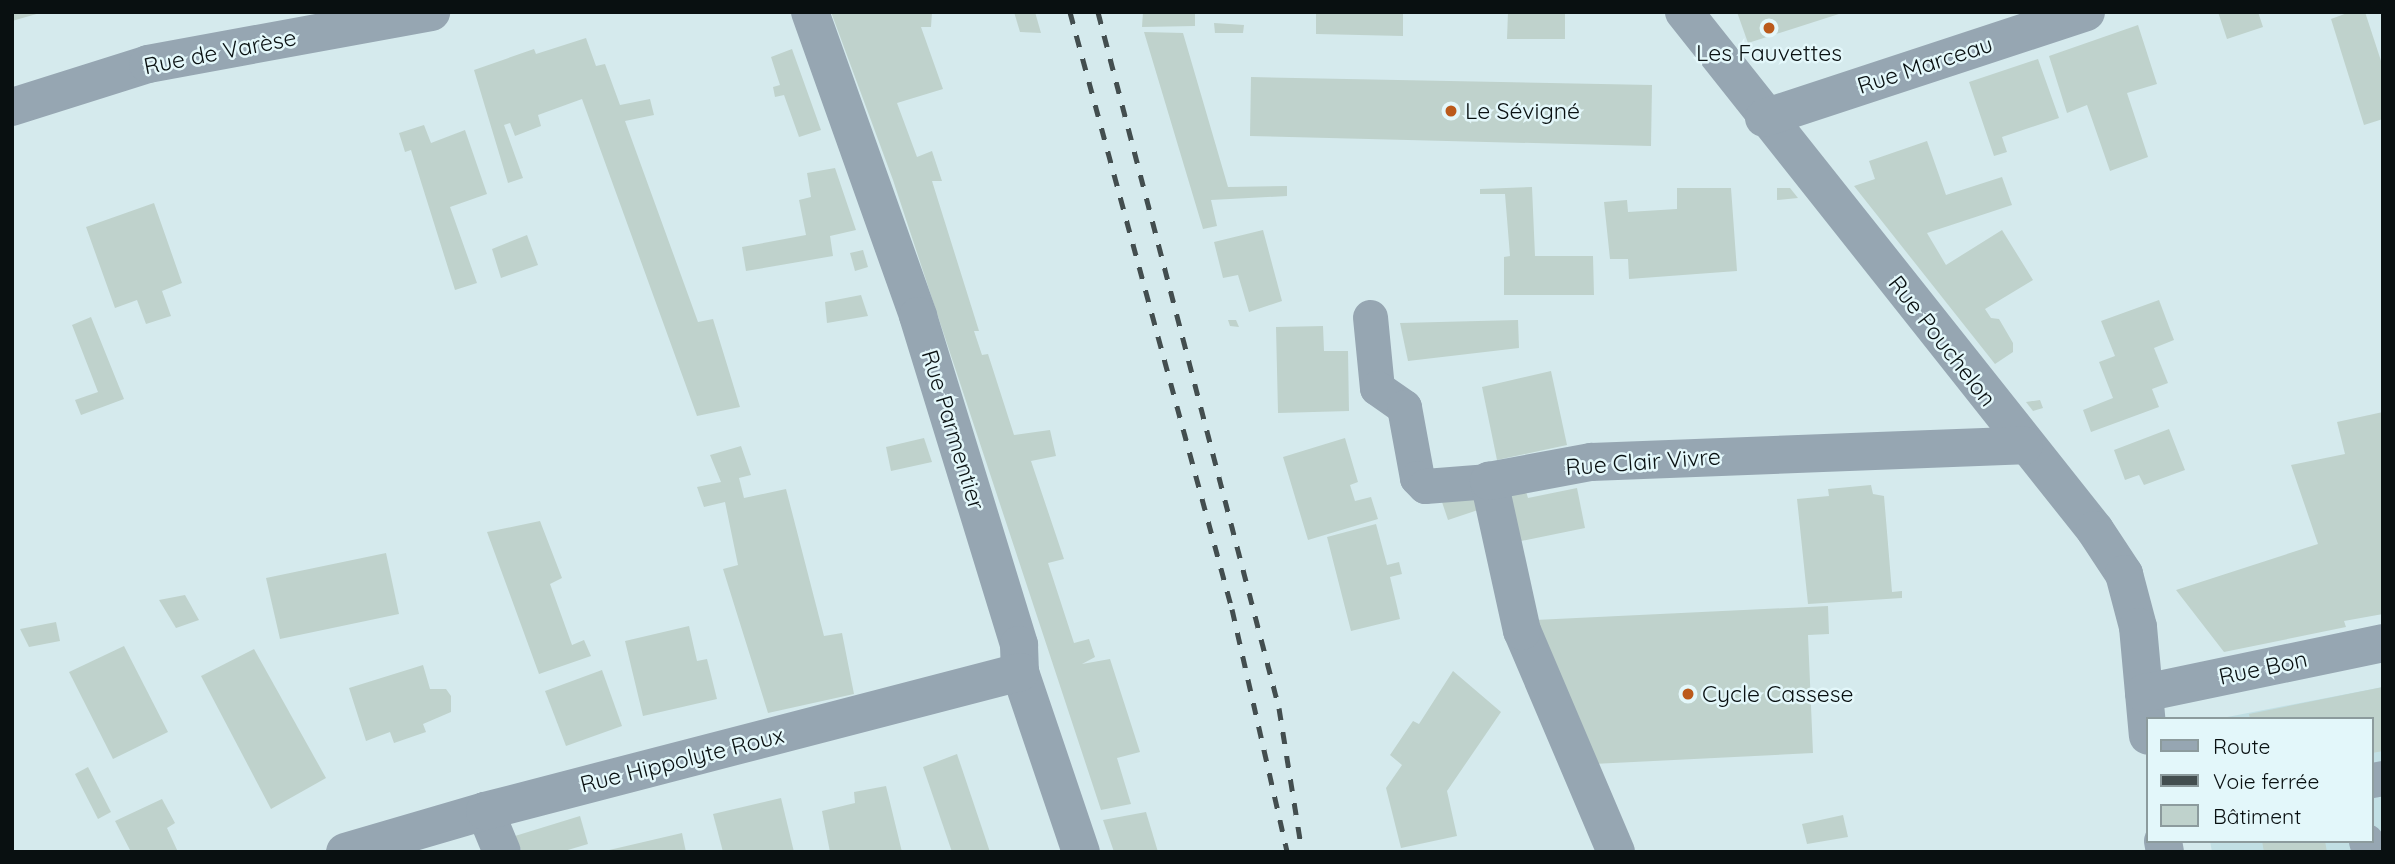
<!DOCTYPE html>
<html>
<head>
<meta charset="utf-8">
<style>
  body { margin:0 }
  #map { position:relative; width:2395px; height:864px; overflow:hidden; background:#d5eaed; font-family:Quicksand,sans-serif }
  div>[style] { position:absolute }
  .built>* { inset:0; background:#c1dfe4 }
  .building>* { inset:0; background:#bfd2cc }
  .pedestrian>* { height:35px; margin:-17.5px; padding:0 17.5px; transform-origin:17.5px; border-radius:17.5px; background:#96a6b2 }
  .minor>* { height:38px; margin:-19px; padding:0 19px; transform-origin:19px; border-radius:19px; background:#96a6b2 }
  .rail>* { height:5px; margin-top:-2.5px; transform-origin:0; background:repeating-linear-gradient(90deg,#434e4f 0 12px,transparent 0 24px) }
  .dots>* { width:19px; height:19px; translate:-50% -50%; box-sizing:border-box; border:4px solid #e3f7fa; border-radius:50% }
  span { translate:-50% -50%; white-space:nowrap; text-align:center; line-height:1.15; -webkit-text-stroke:5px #e3f7fa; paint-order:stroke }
  .street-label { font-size:23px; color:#091011 }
  .poi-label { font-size:23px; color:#091011 }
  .left { translate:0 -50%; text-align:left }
  .frame { position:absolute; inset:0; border:14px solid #091011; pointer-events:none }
  .legend { position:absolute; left:2146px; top:717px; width:228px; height:126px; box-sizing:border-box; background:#e3f7fa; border:2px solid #8c9b9d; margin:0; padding:9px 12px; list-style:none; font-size:21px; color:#091011 }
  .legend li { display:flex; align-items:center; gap:14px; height:35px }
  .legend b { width:35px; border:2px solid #8c9b9d }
</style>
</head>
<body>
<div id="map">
  <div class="built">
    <i style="clip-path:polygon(2383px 687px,2383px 852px,2212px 852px,2210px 841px,2372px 841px,2372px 719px,2217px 719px)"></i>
  </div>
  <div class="building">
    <i style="clip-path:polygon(12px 12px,40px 12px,40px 13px,12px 21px)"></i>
    <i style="clip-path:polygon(831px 12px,932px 12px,931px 27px,921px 27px,943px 89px,897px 103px,917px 157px,932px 151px,942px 181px,932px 181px,979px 331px,974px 331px,982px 355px,988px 354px,1014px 435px,1050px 430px,1056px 456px,1031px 461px,1064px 559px,1048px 563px,1074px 643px,1089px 639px,1095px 657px,1082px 664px,1110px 659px,1140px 752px,1117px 758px,1131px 804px,1101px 810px,893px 180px)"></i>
    <i style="clip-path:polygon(1014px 12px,1035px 12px,1041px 33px,1020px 32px)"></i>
    <i style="clip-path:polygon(1143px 12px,1195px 12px,1195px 26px,1142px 27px)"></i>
    <i style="clip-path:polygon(1316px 12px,1403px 12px,1403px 36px,1316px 34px)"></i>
    <i style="clip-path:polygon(1508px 12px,1565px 12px,1565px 39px,1507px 39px)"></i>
    <i style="clip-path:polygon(1737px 12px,1842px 12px,1842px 13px,1748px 43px)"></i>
    <i style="clip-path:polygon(2218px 12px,2258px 12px,2263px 27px,2227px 39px)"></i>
    <i style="clip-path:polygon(2350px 12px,2365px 12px,2383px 67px,2383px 119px,2364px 125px,2331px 19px)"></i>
    <i style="clip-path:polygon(1214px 23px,1244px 25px,1243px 33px,1215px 33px)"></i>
    <i style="clip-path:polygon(2138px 25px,2157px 84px,2127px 93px,2148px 157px,2110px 171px,2087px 105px,2067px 113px,2049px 56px)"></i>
    <i style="clip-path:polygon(1144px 32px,1183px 33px,1228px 187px,1287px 186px,1287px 196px,1211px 200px,1217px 226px,1203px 229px)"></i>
    <i style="clip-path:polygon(586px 38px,596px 66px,605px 64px,620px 105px,650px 99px,654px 115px,625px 121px,698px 322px,713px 319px,740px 407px,697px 416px,582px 99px,538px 115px,541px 126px,515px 136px,510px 123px,504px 125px,523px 178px,508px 183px,474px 70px,534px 49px,536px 54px)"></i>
    <i style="clip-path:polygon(792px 49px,821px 130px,799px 137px,784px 95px,775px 97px,773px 87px,780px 85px,771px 57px)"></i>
    <i style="clip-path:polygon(2038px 59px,2059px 118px,2002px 137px,2007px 152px,1994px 156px,1969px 82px)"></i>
    <i style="clip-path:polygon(1251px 77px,1652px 85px,1651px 146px,1250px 136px)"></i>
    <i style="clip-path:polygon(424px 125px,431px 143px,465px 130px,487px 194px,450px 207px,477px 283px,455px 290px,411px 150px,405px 152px,399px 133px)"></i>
    <i style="clip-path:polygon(1927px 141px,1946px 195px,2002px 177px,2012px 205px,1927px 233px,1946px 265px,2002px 230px,2033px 280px,1985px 309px,1991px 318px,1999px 319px,2013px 343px,2013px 352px,1995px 364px,1854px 186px,1875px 179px,1869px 161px)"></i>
    <i style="clip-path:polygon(835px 168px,856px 230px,830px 236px,833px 256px,746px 271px,742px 247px,806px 235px,799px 200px,811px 197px,807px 173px)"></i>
    <i style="clip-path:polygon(1532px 187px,1535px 256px,1593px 256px,1594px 295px,1504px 295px,1504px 257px,1510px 256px,1505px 194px,1480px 194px,1480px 189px)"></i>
    <i style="clip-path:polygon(1677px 188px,1731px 188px,1737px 271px,1629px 279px,1628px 259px,1610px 259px,1604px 202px,1627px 200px,1628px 212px,1677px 209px)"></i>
    <i style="clip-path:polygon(1777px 188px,1790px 188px,1798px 198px,1777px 200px)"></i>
    <i style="clip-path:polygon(154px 203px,182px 283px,162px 291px,171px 316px,146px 324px,137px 300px,115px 308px,86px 227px)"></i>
    <i style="clip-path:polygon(1263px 230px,1282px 301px,1249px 312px,1238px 275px,1223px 278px,1214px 242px)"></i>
    <i style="clip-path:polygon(527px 235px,538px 265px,501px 278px,492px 249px)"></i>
    <i style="clip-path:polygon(863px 250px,868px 267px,855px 271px,850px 253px)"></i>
    <i style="clip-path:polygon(861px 295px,868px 316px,827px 323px,825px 302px)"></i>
    <i style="clip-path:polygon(2159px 300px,2174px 340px,2154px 348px,2168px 383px,2152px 389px,2159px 407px,2091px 432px,2083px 410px,2113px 398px,2099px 362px,2115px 356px,2101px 321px)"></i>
    <i style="clip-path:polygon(91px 317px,124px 399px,81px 415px,75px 400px,98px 392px,72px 325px)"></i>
    <i style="clip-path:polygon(1228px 320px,1236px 320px,1239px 327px,1230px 326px)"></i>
    <i style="clip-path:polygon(1518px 320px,1519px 348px,1408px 361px,1400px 323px)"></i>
    <i style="clip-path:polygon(1323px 326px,1324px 351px,1348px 351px,1349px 411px,1278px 413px,1276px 327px)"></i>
    <i style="clip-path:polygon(1551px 371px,1567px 445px,1497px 460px,1482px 387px)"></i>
    <i style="clip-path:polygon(2040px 400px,2043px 408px,2033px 411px,2026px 402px)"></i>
    <i style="clip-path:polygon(2383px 412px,2383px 614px,2344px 621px,2346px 627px,2224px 652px,2176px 590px,2318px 544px,2291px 465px,2345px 454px,2337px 422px)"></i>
    <i style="clip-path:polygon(2169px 429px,2185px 470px,2144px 485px,2139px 475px,2125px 480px,2114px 450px)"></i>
    <i style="clip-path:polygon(924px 438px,932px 462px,891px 471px,886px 447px)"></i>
    <i style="clip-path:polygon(1345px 438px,1358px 482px,1350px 485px,1355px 501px,1371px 497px,1378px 519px,1308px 540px,1283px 457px)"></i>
    <i style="clip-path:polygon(741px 446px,751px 475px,739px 478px,744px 498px,786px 489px,824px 636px,842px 633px,854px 694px,768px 713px,723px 569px,738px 565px,725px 502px,704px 507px,697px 487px,721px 482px,710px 455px)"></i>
    <i style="clip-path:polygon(1524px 485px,1528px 498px,1577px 488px,1585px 528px,1516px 542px,1506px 499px)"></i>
    <i style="clip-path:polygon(1871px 485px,1873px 494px,1884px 496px,1892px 592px,1902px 591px,1902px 598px,1808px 604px,1797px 499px,1829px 496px,1828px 489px)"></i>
    <i style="clip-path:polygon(1477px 489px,1481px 509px,1448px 520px,1441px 499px)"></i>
    <i style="clip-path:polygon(540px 521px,562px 578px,550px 584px,572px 645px,584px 640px,591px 656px,539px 674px,487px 532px)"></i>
    <i style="clip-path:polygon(1376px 524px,1387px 565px,1399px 562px,1402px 574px,1390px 577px,1400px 619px,1351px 631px,1327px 537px)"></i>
    <i style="clip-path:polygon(386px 553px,399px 614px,280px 639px,266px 578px)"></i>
    <i style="clip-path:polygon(185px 595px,199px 620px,176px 628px,159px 600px)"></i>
    <i style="clip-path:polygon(1828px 606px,1829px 634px,1808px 635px,1813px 753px,1593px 764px,1535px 620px)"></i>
    <i style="clip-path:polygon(56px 622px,60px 641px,29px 647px,20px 629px)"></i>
    <i style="clip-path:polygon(689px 626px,697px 661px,707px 659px,717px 699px,643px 716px,625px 641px)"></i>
    <i style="clip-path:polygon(124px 646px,168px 732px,113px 759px,69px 672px)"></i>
    <i style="clip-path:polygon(254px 649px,326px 778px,271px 809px,201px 676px)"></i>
    <i style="clip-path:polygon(423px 665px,430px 689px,446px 689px,451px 696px,451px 712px,423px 724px,426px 732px,394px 743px,390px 732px,366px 741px,349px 688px)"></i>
    <i style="clip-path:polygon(602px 670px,622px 726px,566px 746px,545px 691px)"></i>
    <i style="clip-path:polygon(1453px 671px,1501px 712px,1447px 791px,1457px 836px,1401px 848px,1386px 788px,1402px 765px,1390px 755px,1413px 721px,1419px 724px)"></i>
    <i style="clip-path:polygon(2383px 687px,2383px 751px,2372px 753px,2372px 719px,2250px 719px,2249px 714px)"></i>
    <i style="clip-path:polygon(957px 754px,990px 852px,952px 852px,923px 767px)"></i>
    <i style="clip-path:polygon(88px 767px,111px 812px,98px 819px,75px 774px)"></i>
    <i style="clip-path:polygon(886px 786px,902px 852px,830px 852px,822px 811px,855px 803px,854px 792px)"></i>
    <i style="clip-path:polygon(781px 798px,794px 852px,723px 852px,713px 814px)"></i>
    <i style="clip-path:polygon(162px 799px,175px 823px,167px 828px,178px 852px,131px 852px,115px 821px)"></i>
    <i style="clip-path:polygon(1146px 812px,1158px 852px,1114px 852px,1103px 820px)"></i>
    <i style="clip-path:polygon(1843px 815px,1848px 837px,1807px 844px,1802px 824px)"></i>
    <i style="clip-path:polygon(580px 816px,588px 844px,561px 852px,522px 852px,515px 836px)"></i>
    <i style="clip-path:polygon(682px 833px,686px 852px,605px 852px,605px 851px)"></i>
    <i style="clip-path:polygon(2262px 841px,2325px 841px,2327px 852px,2264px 852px)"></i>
  </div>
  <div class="pedestrian">
    <i style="left:1370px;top:317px;width:71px;rotate:84.4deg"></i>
    <i style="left:1377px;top:388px;width:33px;rotate:35deg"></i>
    <i style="left:1404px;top:407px;width:72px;rotate:79.6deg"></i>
    <i style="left:1417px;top:478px;width:11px;rotate:45deg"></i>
    <i style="left:1425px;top:486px;width:64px;rotate:-4.5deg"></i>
    <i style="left:2372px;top:780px;width:11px;rotate:-10deg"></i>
    <i style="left:2366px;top:841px;width:11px;rotate:75deg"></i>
  </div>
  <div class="minor">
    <i style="left:810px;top:12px;width:323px;rotate:70.4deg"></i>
    <i style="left:918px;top:316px;width:344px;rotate:72.9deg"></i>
    <i style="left:1019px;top:645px;width:27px;rotate:88deg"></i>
    <i style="left:1020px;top:672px;width:190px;rotate:71.3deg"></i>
    <i style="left:1684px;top:12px;width:661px;rotate:51.57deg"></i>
    <i style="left:2095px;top:530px;width:53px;rotate:56.6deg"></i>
    <i style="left:2124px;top:574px;width:55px;rotate:75.2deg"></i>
    <i style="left:2138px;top:627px;width:109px;rotate:84.8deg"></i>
    <i style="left:12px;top:107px;width:143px;rotate:-17.5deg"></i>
    <i style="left:148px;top:64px;width:288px;rotate:-10.4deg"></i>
    <i style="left:1764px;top:118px;width:339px;rotate:-18.2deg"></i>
    <i style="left:2144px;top:693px;width:244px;rotate:-11.8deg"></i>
    <i style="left:485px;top:811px;width:44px;rotate:67.5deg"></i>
    <i style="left:2163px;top:841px;width:11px;rotate:80deg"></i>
    <i style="left:345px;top:852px;width:146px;rotate:-16.3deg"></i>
    <i style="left:485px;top:811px;width:553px;rotate:-14.56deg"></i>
    <i style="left:1616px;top:852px;width:240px;rotate:-113deg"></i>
    <i style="left:1522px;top:631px;width:154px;rotate:-102.4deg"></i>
    <i style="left:1489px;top:481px;width:104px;rotate:-10.6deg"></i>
    <i style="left:1591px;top:462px;width:433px;rotate:-2.2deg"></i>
  </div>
  <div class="rail">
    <i style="left:1070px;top:12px;width:619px;rotate:74.82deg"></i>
    <i style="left:1232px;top:609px;width:249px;rotate:77.2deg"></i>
    <i style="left:1098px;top:12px;width:719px;rotate:75.42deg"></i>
    <i style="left:1279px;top:708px;width:146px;rotate:80.9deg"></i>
  </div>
  <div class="dots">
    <i style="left:1769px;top:28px;background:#bb5a1b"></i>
    <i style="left:1451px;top:111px;background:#bb5a1b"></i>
    <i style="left:1688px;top:694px;background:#bb5a1b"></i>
  </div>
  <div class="street-label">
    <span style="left:220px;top:52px;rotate:-11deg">Rue de Varèse</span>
    <span style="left:1925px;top:65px;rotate:-18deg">Rue Marceau</span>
    <span style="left:1942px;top:341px;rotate:52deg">Rue Pouchelon</span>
    <span style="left:953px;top:430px;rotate:73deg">Rue Parmentier</span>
    <span style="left:1643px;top:462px;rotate:-4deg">Rue Clair Vivre</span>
    <span style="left:2263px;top:668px;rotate:-12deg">Rue Bon</span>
    <span style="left:682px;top:760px;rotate:-14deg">Rue Hippolyte Roux</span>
  </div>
  <div class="poi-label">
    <span style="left:1769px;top:53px">Les Fauvettes</span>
    <span class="left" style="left:1465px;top:111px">Le Sévigné</span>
    <span class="left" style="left:1702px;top:694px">Cycle Cassese</span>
  </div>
  <div class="frame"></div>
  <ul class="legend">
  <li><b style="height:9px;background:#96a6b2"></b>Route</li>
  <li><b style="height:9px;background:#434e4f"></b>Voie ferrée</li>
  <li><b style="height:19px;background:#bfd2cc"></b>Bâtiment</li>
  </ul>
</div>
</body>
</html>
